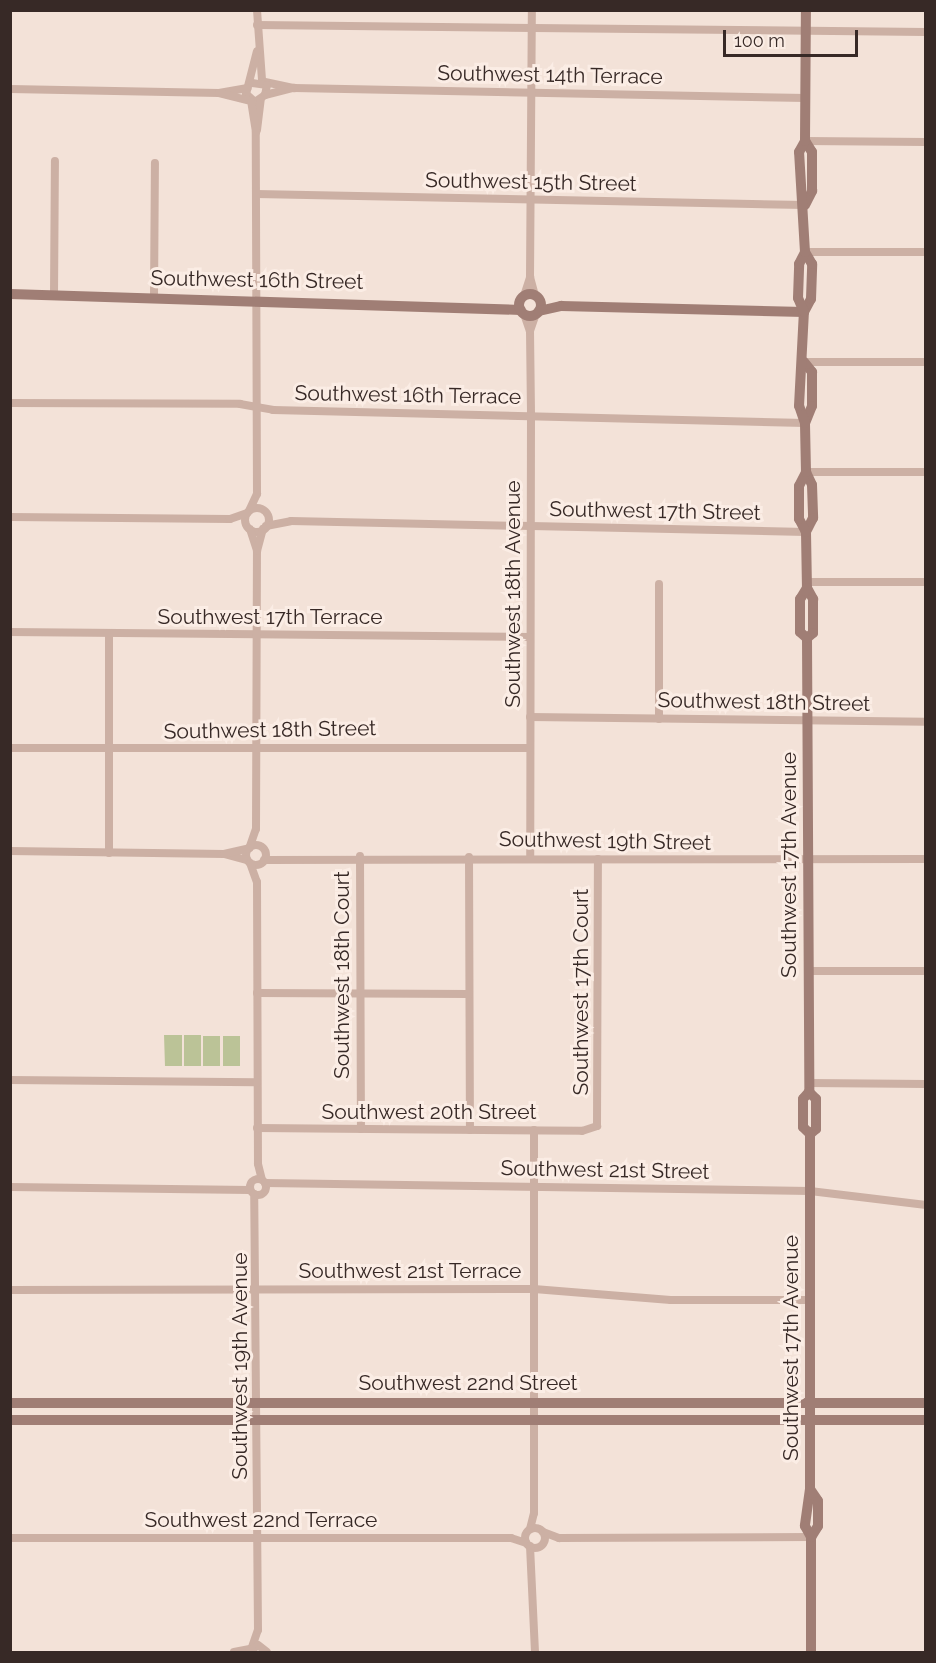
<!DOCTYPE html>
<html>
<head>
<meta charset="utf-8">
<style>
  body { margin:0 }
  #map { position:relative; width:936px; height:1663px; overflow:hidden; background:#f3e2d8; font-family:Raleway,sans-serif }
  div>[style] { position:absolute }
  .green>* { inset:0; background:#bbc397 }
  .street>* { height:8px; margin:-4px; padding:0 4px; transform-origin:4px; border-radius:4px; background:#ccb0a4 }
  .street>.ring { margin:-4px; padding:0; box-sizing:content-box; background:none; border:8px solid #ccb0a4; border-radius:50% }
  .secondary>* { height:10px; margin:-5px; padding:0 5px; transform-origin:5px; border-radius:5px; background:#a07e75 }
  .secondary>.ring { margin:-5px; padding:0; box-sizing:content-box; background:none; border:10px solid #a07e75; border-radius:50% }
  span { translate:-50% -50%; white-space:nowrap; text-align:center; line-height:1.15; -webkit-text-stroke:6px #fbede5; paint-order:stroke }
  .street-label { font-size:21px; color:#372926 }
  .frame { position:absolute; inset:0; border:12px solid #372926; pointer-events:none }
  .scale { position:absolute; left:723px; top:30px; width:135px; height:27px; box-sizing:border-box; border:3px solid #372926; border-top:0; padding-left:8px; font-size:18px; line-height:21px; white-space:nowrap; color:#372926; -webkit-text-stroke:4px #fbede5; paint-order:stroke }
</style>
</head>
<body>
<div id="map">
  <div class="green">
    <i style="clip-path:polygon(164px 1035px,182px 1035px,182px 1066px,165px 1066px)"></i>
    <i style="clip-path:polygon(184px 1035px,201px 1035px,201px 1066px,184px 1066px)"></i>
    <i style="clip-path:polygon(203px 1036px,220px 1036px,220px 1066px,203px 1066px)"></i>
    <i style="clip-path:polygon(223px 1036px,240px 1036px,240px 1066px,223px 1066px)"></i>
  </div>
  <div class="street">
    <i style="left:257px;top:10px;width:70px;rotate:85.9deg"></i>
    <i style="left:257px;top:25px;width:669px;rotate:0.6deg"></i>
    <i style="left:265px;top:82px;width:30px;rotate:12deg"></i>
    <i style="left:294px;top:88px;width:512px;rotate:1.12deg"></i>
    <i style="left:252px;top:83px;width:15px;rotate:8deg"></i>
    <i style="left:267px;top:85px;width:10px;rotate:101deg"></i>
    <i style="left:265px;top:95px;width:12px;rotate:145deg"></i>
    <i style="left:255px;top:102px;width:12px;rotate:-138deg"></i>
    <i style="left:246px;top:94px;width:44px;rotate:-75.7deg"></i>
    <i style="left:10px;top:89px;width:209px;rotate:1.1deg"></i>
    <i style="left:219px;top:93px;width:29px;rotate:-10deg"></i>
    <i style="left:219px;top:93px;width:30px;rotate:14deg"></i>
    <i style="left:265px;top:95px;width:30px;rotate:-14deg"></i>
    <i style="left:257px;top:130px;width:31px;rotate:-83deg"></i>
    <i style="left:805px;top:141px;width:121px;rotate:0.5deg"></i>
    <i style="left:256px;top:194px;width:549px;rotate:1.15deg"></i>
    <i style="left:805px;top:252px;width:121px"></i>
    <i style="left:530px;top:277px;width:20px;rotate:75deg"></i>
    <i style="left:54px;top:295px;width:134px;rotate:-89.6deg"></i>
    <i style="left:524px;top:296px;width:20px;rotate:-72deg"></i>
    <i style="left:530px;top:277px;width:267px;rotate:-89.6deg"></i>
    <i style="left:154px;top:297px;width:134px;rotate:-89.6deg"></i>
    <i style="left:524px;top:314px;width:18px;rotate:71deg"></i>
    <i style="left:530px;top:331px;width:85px;rotate:89.3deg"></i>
    <i style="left:531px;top:416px;width:442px;rotate:90.1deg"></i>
    <i style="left:530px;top:331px;width:18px;rotate:-71deg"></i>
    <i style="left:804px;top:362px;width:122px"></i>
    <i style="left:10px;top:403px;width:230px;rotate:0.2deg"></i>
    <i style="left:240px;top:404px;width:34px;rotate:10deg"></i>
    <i style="left:273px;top:410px;width:532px;rotate:1.4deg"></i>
    <i style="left:806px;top:472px;width:120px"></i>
    <i class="ring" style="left:245px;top:508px;width:16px;height:16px"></i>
    <i style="left:249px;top:511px;width:19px;rotate:-65deg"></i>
    <i style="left:257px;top:494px;width:362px;rotate:-90.2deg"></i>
    <i style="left:256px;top:132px;width:30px;rotate:-99deg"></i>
    <i style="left:10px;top:517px;width:220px;rotate:0.5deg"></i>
    <i style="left:230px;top:519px;width:18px;rotate:-19deg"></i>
    <i style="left:266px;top:526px;width:25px;rotate:-11deg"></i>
    <i style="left:291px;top:521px;width:515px;rotate:1.22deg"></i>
    <i style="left:250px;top:529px;width:23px;rotate:72deg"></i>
    <i style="left:807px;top:582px;width:119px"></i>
    <i style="left:659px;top:584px;width:135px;rotate:90deg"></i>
    <i style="left:10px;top:632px;width:519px;rotate:0.55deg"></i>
    <i style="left:530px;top:717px;width:396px;rotate:0.7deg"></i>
    <i style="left:10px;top:748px;width:520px"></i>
    <i class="ring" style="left:246px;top:845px;width:12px;height:12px"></i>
    <i style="left:250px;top:846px;width:18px;rotate:-71deg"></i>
    <i style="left:256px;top:829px;width:278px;rotate:-89.8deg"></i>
    <i style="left:257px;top:551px;width:23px;rotate:-75deg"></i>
    <i style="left:10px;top:851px;width:214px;rotate:0.8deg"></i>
    <i style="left:224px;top:854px;width:24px;rotate:15deg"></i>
    <i style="left:109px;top:853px;width:220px;rotate:-90deg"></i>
    <i style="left:224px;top:854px;width:26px;rotate:-13deg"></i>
    <i style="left:360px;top:856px;width:273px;rotate:89.8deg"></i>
    <i style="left:469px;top:857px;width:273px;rotate:89.8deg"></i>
    <i style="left:264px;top:860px;width:662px;rotate:-0.09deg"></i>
    <i style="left:250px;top:863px;width:20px;rotate:70deg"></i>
    <i style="left:257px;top:882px;width:282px;rotate:89.8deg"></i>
    <i style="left:258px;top:1164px;width:16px;rotate:76deg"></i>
    <i style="left:809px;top:971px;width:117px"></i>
    <i style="left:257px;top:993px;width:212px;rotate:0.3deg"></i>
    <i style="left:10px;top:1080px;width:247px;rotate:0.5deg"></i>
    <i style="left:809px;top:1083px;width:117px;rotate:0.5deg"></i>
    <i style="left:257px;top:1128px;width:325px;rotate:0.5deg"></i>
    <i style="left:582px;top:1131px;width:16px;rotate:-18deg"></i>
    <i style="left:597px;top:1126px;width:267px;rotate:-89.8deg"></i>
    <i class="ring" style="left:250px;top:1179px;width:8px;height:8px"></i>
    <i style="left:265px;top:1183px;width:545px;rotate:0.84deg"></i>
    <i style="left:810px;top:1191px;width:117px;rotate:6.9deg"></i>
    <i style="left:10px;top:1187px;width:240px;rotate:0.7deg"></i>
    <i style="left:10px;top:1290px;width:524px;rotate:-0.11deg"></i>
    <i style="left:534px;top:1289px;width:137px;rotate:4.6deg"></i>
    <i style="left:671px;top:1300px;width:139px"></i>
    <i class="ring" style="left:525px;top:1528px;width:12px;height:12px"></i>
    <i style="left:530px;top:1529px;width:16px;rotate:-76deg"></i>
    <i style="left:534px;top:1513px;width:383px;rotate:-90deg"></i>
    <i style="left:543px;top:1532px;width:17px;rotate:21deg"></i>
    <i style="left:559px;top:1538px;width:252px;rotate:-0.2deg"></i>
    <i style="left:10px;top:1538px;width:501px"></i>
    <i style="left:511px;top:1538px;width:16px;rotate:18deg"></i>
    <i style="left:530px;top:1546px;width:106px;rotate:87.3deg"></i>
    <i style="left:252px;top:1647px;width:18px;rotate:-71deg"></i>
    <i style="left:258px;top:1630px;width:436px;rotate:-90.5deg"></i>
    <i style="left:234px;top:1652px;width:16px;rotate:-11deg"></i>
    <i style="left:249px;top:1652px;width:11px;rotate:-38deg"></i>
    <i style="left:258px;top:1645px;width:11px;rotate:38deg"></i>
  </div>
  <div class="secondary">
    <i style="left:805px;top:205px;width:16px;rotate:-63deg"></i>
    <i style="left:812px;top:191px;width:39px;rotate:-90deg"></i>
    <i style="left:812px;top:152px;width:13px;rotate:-122deg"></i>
    <i style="left:10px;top:294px;width:511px;rotate:1.79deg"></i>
    <i class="ring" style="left:519px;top:294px;width:12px;height:12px"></i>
    <i style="left:539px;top:311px;width:23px;rotate:-13deg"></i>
    <i style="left:561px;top:306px;width:243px;rotate:1.4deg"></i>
    <i style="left:804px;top:312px;width:15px;rotate:-62deg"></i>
    <i style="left:811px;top:299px;width:35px;rotate:-88deg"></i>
    <i style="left:812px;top:264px;width:14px;rotate:-120deg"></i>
    <i style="left:804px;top:362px;width:13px;rotate:51deg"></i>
    <i style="left:812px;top:372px;width:34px;rotate:90deg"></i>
    <i style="left:812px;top:406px;width:18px;rotate:112deg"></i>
    <i style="left:806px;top:472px;width:14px;rotate:65deg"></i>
    <i style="left:812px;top:485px;width:33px;rotate:88deg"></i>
    <i style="left:813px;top:518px;width:16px;rotate:117deg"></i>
    <i style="left:806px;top:532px;width:56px;rotate:89deg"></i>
    <i style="left:807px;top:588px;width:13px;rotate:61deg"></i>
    <i style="left:813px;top:599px;width:34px;rotate:90deg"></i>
    <i style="left:813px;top:633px;width:8px;rotate:140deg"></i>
    <i style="left:807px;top:638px;width:454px;rotate:89.7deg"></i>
    <i style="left:809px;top:1092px;width:10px;rotate:45deg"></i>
    <i style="left:816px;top:1099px;width:30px;rotate:90deg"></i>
    <i style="left:816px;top:1129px;width:8px;rotate:140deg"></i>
    <i style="left:806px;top:532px;width:15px;rotate:-118deg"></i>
    <i style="left:799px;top:519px;width:33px;rotate:-90deg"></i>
    <i style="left:799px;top:486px;width:16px;rotate:-63deg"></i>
    <i style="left:806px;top:472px;width:49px;rotate:-91.2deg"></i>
    <i style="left:805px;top:423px;width:18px;rotate:-109deg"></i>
    <i style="left:799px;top:406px;width:94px;rotate:-87deg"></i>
    <i style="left:804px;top:312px;width:15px;rotate:-113deg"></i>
    <i style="left:798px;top:298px;width:34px;rotate:-88deg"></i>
    <i style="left:799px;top:264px;width:13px;rotate:-63deg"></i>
    <i style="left:805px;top:252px;width:100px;rotate:-93.4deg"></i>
    <i style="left:799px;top:152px;width:13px;rotate:-61deg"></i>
    <i style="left:805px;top:141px;width:131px;rotate:-89.6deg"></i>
    <i style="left:807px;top:588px;width:13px;rotate:122deg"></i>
    <i style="left:800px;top:599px;width:33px;rotate:90deg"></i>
    <i style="left:800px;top:632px;width:9px;rotate:41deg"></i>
    <i style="left:809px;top:1092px;width:9px;rotate:131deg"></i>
    <i style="left:803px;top:1099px;width:28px;rotate:90deg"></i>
    <i style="left:803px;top:1127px;width:10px;rotate:45deg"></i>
    <i style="left:810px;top:1134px;width:355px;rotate:90deg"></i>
    <i style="left:810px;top:1489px;width:37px;rotate:98deg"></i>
    <i style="left:805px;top:1526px;width:13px;rotate:61deg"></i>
    <i style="left:811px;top:1537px;width:115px;rotate:90deg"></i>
    <i style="left:10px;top:1403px;width:916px"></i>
    <i style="left:10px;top:1420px;width:916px"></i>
    <i style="left:810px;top:1489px;width:14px;rotate:56deg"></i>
    <i style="left:818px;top:1501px;width:25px;rotate:90deg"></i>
    <i style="left:818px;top:1526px;width:13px;rotate:122deg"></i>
  </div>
  <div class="street-label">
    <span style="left:550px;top:75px;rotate:1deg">Southwest 14th Terrace</span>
    <span style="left:531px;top:182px;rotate:1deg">Southwest 15th Street</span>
    <span style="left:257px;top:280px;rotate:1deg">Southwest 16th Street</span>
    <span style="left:408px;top:395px;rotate:1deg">Southwest 16th Terrace</span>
    <span style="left:655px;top:511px;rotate:1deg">Southwest 17th Street</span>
    <span style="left:513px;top:594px;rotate:-90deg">Southwest 18th Avenue</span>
    <span style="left:270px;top:617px">Southwest 17th Terrace</span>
    <span style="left:764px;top:702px;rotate:1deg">Southwest 18th Street</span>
    <span style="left:270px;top:730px;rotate:-1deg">Southwest 18th Street</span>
    <span style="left:605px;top:841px;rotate:1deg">Southwest 19th Street</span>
    <span style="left:789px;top:865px;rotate:-90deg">Southwest 17th Avenue</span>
    <span style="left:342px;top:975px;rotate:-90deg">Southwest 18th Court</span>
    <span style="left:581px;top:992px;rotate:-90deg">Southwest 17th Court</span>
    <span style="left:429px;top:1112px">Southwest 20th Street</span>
    <span style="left:605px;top:1170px;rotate:1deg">Southwest 21st Street</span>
    <span style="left:410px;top:1271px">Southwest 21st Terrace</span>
    <span style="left:791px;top:1348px;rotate:-90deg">Southwest 17th Avenue</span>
    <span style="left:240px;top:1366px;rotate:-90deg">Southwest 19th Avenue</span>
    <span style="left:468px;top:1383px">Southwest 22nd Street</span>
    <span style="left:261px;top:1520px">Southwest 22nd Terrace</span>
  </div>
  <div class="frame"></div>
  <div class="scale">100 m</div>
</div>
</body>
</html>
